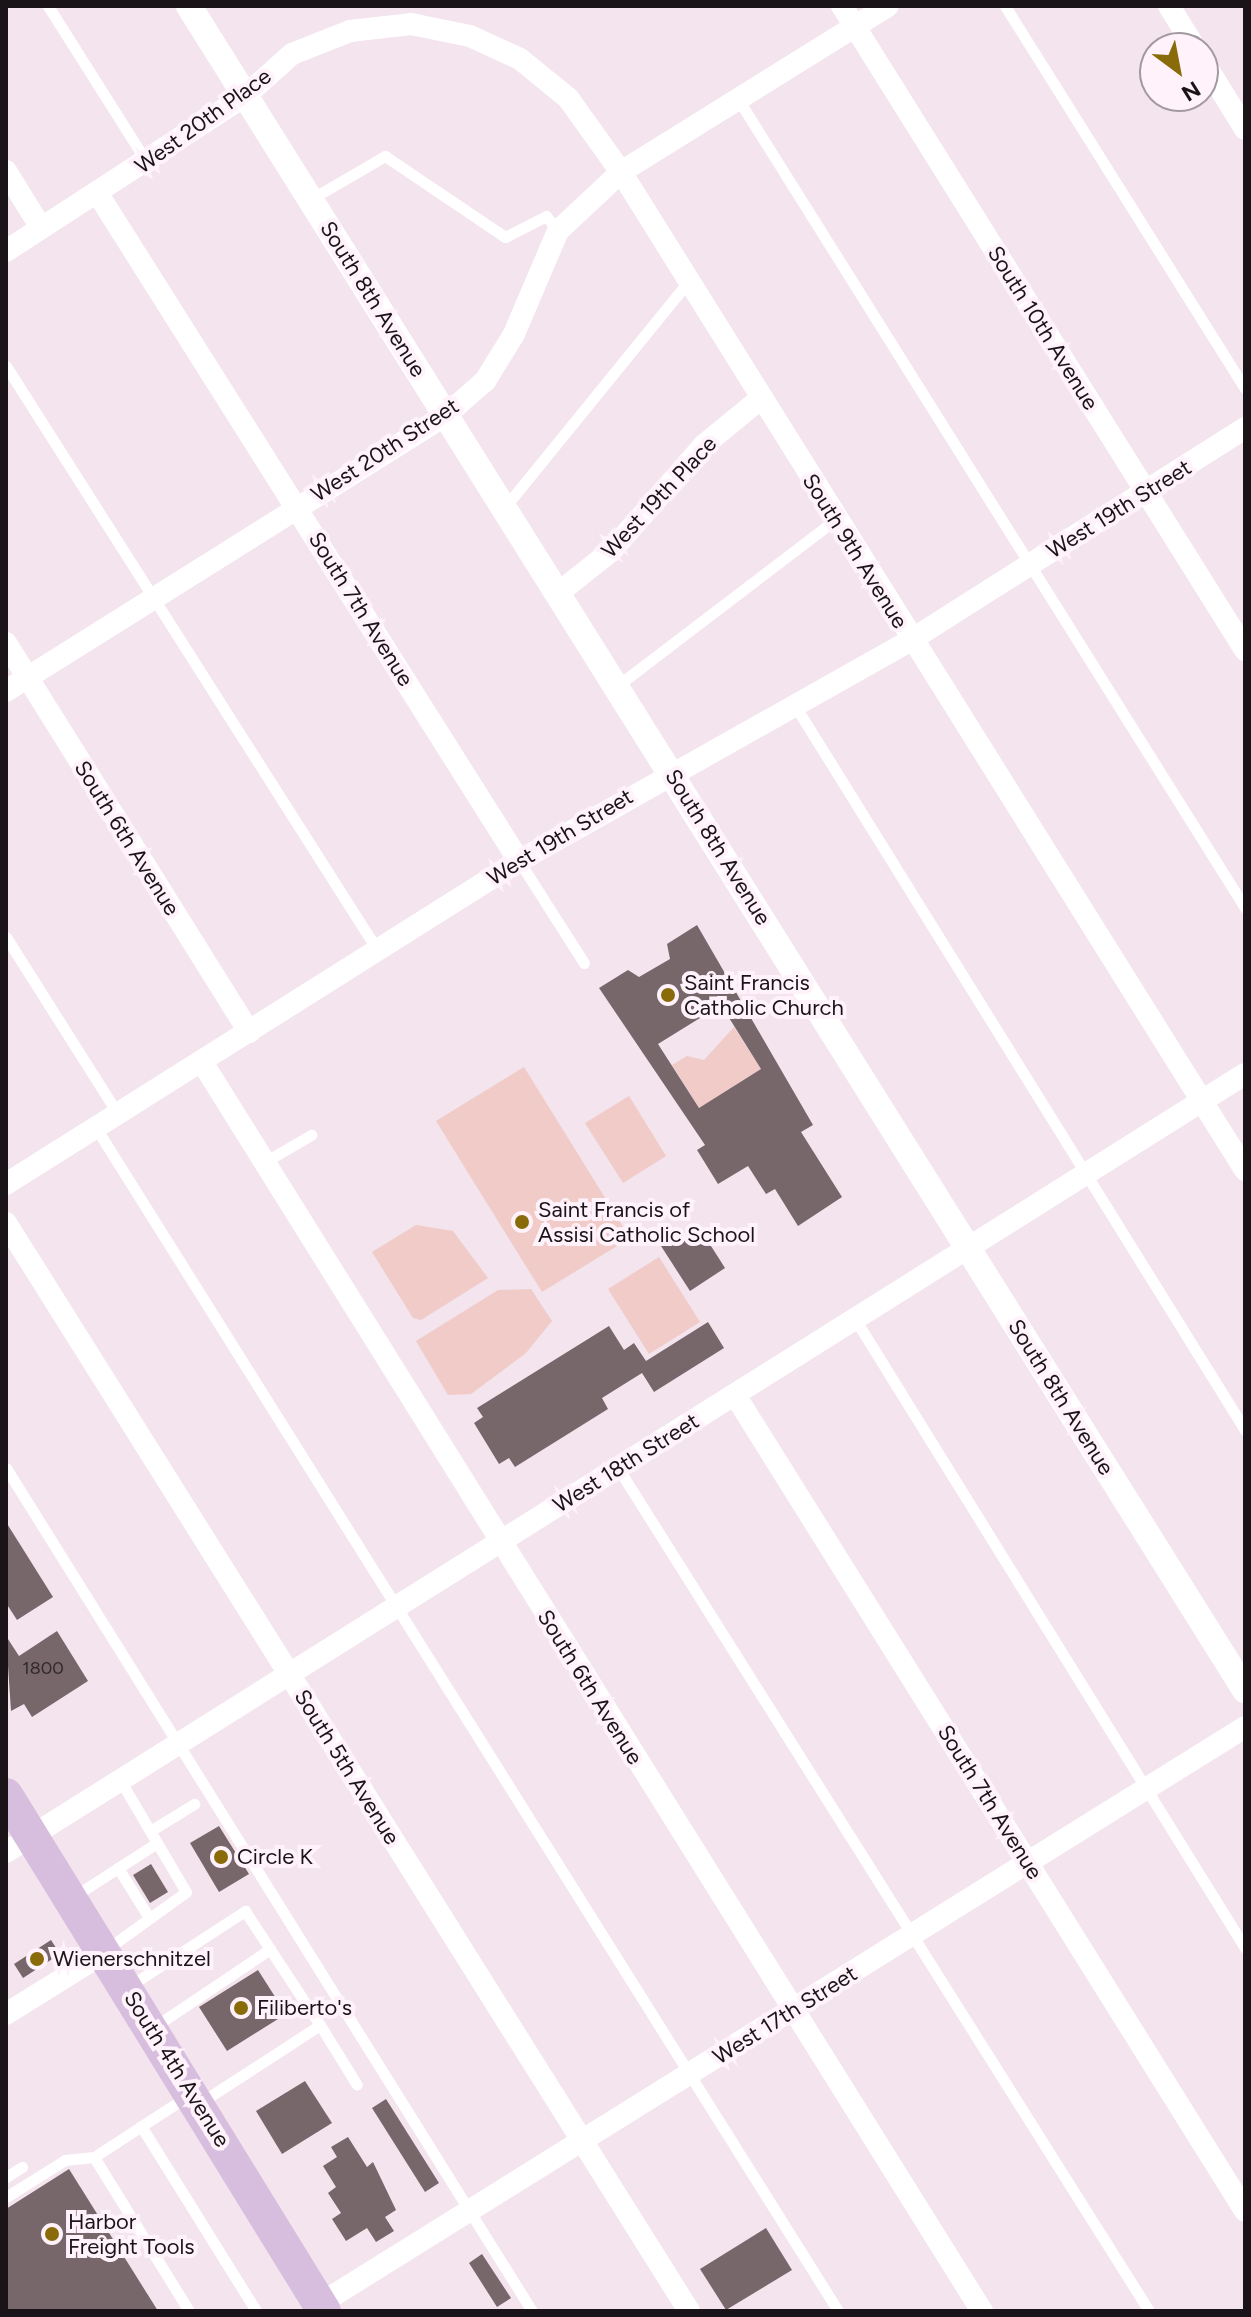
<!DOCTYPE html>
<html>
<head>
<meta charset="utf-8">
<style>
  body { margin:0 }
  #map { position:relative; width:1251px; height:2317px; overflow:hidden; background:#f3e4ee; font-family:Figtree,sans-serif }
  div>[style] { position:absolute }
  .green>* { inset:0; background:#f0cbc8 }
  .building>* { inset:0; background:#77676b }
  .service>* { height:11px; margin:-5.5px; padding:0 5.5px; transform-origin:5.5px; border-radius:5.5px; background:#fff }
  .minor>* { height:22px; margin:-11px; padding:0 11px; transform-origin:11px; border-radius:11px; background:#fff }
  .tertiary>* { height:26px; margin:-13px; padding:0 13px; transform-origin:13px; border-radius:13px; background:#fff }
  .primary>* { height:34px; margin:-17px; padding:0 17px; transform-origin:17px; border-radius:17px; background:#d7bedf }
  .dots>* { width:22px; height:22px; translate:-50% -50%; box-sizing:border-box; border:4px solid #fff2fa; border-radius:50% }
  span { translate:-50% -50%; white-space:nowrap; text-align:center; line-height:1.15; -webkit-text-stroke:8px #fff2fa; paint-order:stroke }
  .number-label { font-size:18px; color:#31292d }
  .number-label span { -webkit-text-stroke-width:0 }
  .street-label { font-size:22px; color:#1a1418 }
  .poi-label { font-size:22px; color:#1a1418 }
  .left { translate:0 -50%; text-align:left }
  .frame { position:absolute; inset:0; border:8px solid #1a1418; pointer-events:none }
  .north { position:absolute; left:1139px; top:32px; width:80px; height:80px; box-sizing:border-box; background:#fff2fa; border:2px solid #a399a0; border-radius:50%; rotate:148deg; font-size:22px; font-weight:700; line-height:32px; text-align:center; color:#1a1418 }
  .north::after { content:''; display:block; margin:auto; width:28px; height:36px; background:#896b0a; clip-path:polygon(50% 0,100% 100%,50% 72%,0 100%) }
</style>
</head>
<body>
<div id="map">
  <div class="green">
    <i style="clip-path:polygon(734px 1027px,761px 1069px,699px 1108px,672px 1065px,687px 1056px,704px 1060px)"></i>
    <i style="clip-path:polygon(524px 1067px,630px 1238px,542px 1292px,436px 1121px)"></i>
    <i style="clip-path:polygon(629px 1096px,666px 1156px,623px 1183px,585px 1123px)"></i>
    <i style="clip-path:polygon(416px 1225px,453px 1231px,488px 1278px,421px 1320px,413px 1318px,372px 1252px)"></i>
    <i style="clip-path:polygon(659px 1257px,700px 1322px,649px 1354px,608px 1289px)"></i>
    <i style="clip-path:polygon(531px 1289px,552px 1321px,526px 1353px,471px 1394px,448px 1395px,416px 1341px,498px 1290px)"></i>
  </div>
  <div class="building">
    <i style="clip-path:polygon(evenodd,697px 925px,813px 1125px,801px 1132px,842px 1197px,798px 1226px,775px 1189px,766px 1194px,748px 1166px,718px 1184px,697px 1150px,705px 1145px,599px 988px,628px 970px,639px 977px,670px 959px,667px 944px,697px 925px,721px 1005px,761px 1069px,699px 1108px,658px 1044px,721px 1005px)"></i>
    <i style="clip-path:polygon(697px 1224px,725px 1268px,690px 1291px,661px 1246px)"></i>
    <i style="clip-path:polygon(708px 1322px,724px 1348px,654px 1392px,642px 1373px,602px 1398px,608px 1409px,515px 1467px,509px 1458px,499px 1464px,474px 1423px,483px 1417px,477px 1408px,609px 1326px,624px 1350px,634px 1343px,646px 1361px)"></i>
    <i style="clip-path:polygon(6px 1522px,53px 1597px,17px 1620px,6px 1603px)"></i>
    <i style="clip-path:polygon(57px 1631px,88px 1681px,32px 1717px,24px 1704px,11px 1711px,6px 1636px,19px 1656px)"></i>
    <i style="clip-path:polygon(219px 1826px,249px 1874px,219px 1892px,190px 1843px)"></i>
    <i style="clip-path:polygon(151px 1864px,168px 1892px,150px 1903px,133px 1875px)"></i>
    <i style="clip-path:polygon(51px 1940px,60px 1954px,23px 1978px,14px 1964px)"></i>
    <i style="clip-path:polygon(258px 1970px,286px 2014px,227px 2051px,199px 2007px)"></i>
    <i style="clip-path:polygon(305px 2081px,332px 2123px,282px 2154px,256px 2111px)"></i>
    <i style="clip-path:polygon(386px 2099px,439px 2183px,425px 2192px,372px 2108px)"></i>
    <i style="clip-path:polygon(348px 2137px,367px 2167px,373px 2162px,396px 2210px,385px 2217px,394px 2231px,376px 2242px,367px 2228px,346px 2241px,332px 2219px,341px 2213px,328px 2193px,336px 2187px,323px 2166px,337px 2157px,331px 2147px)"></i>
    <i style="clip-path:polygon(69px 2169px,158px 2311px,6px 2311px,6px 2209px)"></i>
    <i style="clip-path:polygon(766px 2228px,792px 2270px,726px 2310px,700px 2269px)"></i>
    <i style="clip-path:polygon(482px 2254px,511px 2298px,497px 2307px,469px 2263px)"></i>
  </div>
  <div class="service">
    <i style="left:48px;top:6px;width:183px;rotate:57.7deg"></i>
    <i style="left:1005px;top:6px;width:451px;rotate:57.9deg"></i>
    <i style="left:738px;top:99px;width:955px;rotate:57.92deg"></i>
    <i style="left:311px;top:199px;width:86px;rotate:-30.2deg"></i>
    <i style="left:385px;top:156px;width:145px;rotate:34deg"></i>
    <i style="left:505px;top:237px;width:46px;rotate:-27.1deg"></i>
    <i style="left:546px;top:216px;width:19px;rotate:51deg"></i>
    <i style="left:6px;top:366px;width:693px;rotate:57.55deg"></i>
    <i style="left:505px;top:507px;width:290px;rotate:-50.9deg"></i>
    <i style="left:617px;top:686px;width:274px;rotate:-37.3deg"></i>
    <i style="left:794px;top:704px;width:855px;rotate:58.15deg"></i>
    <i style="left:519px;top:861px;width:121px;rotate:57.5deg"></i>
    <i style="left:6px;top:937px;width:209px;rotate:57.7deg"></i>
    <i style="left:96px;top:1128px;width:1396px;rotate:57.9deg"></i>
    <i style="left:263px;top:1163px;width:56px;rotate:-30.3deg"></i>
    <i style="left:855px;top:1319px;width:740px;rotate:58.2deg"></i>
    <i style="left:6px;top:1468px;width:994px;rotate:58.04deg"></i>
    <i style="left:618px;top:1468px;width:996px;rotate:57.79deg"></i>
    <i style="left:150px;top:1831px;width:52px;rotate:-31.5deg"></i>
    <i style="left:118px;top:1868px;width:46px;rotate:-32.7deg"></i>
    <i style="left:73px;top:1897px;width:54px;rotate:-32.8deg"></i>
    <i style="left:118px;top:1868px;width:57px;rotate:58deg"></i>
    <i style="left:107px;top:1949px;width:97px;rotate:-35.8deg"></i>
    <i style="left:186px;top:1892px;width:130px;rotate:-120.5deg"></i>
    <i style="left:128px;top:1987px;width:140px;rotate:-33deg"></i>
    <i style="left:245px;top:1911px;width:136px;rotate:56.7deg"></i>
    <i style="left:320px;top:2025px;width:143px;rotate:147deg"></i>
    <i style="left:320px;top:2025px;width:70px;rotate:58.3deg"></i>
    <i style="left:154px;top:2027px;width:140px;rotate:-33.9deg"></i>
    <i style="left:141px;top:2126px;width:218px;rotate:58.1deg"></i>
    <i style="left:6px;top:2177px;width:19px;rotate:-32deg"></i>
    <i style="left:6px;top:2197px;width:70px;rotate:-32.1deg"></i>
    <i style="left:65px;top:2160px;width:29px;rotate:-6deg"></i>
    <i style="left:189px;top:2311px;width:181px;rotate:-121.7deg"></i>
    <i style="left:94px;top:2157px;width:113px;rotate:-33.1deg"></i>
  </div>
  <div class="minor">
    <i style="left:842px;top:6px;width:760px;rotate:57.96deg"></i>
    <i style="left:1169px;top:6px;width:49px;rotate:58.2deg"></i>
    <i style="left:1203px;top:61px;width:80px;rotate:58.3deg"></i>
    <i style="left:6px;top:171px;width:67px;rotate:58.4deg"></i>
    <i style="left:98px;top:194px;width:789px;rotate:57.74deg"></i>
    <i style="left:6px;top:251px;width:285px;rotate:-33deg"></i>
    <i style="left:245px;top:96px;width:63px;rotate:-41.8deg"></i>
    <i style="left:292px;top:54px;width:62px;rotate:-21.6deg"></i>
    <i style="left:350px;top:31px;width:61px;rotate:-6.5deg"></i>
    <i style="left:411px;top:24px;width:60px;rotate:11.5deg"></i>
    <i style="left:470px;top:36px;width:55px;rotate:24.7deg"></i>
    <i style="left:520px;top:59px;width:62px;rotate:39.1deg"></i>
    <i style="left:568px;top:98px;width:91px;rotate:54.4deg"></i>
    <i style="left:621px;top:172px;width:1177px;rotate:57.98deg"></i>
    <i style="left:557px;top:594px;width:69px;rotate:-38.5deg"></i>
    <i style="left:611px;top:551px;width:141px;rotate:-48.7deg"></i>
    <i style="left:704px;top:445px;width:71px;rotate:-39.3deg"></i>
    <i style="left:6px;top:643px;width:459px;rotate:58deg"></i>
    <i style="left:6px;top:691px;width:519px;rotate:-32.1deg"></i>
    <i style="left:446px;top:415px;width:52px;rotate:-41.1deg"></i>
    <i style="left:485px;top:381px;width:55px;rotate:-58.3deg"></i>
    <i style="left:514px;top:334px;width:112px;rotate:-66.9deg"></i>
    <i style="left:558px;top:231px;width:86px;rotate:-43.1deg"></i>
    <i style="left:621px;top:172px;width:314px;rotate:-31.9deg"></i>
    <i style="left:202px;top:1062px;width:1473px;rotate:58.02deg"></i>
    <i style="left:6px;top:1184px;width:606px;rotate:-32.2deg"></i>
    <i style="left:519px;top:861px;width:450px;rotate:-29.4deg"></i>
    <i style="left:911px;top:640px;width:396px;rotate:-32.4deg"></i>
    <i style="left:6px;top:1223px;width:1285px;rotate:57.88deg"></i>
    <i style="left:735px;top:1395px;width:962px;rotate:57.99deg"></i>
    <i style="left:6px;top:1852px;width:1463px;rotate:-32.13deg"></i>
    <i style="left:6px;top:2014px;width:115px;rotate:-31.9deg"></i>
    <i style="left:323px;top:2302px;width:1087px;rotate:-31.95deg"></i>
  </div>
  <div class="tertiary">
    <i style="left:189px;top:6px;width:1988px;rotate:57.91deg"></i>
  </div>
  <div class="primary">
    <i style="left:6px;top:1795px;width:606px;rotate:58.36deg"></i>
  </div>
  <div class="dots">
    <i style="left:668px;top:995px;background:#896b0a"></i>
    <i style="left:522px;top:1222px;background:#896b0a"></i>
    <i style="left:221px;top:1857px;background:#896b0a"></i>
    <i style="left:37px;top:1959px;background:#896b0a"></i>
    <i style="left:241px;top:2008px;background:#896b0a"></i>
    <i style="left:52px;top:2234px;background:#896b0a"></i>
  </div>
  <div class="number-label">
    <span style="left:43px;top:1668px">1800</span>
  </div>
  <div class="street-label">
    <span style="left:203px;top:121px;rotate:-36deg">West 20th Place</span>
    <span style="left:373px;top:299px;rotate:58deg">South 8th Avenue</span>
    <span style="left:1043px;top:328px;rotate:58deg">South 10th Avenue</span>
    <span style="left:385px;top:450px;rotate:-33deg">West 20th Street</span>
    <span style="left:659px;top:497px;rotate:-47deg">West 19th Place</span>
    <span style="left:1119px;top:509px;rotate:-32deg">West 19th Street</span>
    <span style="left:855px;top:551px;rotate:58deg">South 9th Avenue</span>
    <span style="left:361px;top:609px;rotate:58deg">South 7th Avenue</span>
    <span style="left:560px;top:837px;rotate:-31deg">West 19th Street</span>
    <span style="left:127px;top:838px;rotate:58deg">South 6th Avenue</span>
    <span style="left:718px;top:847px;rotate:58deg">South 8th Avenue</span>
    <span style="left:1061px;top:1397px;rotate:58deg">South 8th Avenue</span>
    <span style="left:626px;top:1463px;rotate:-32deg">West 18th Street</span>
    <span style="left:590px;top:1687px;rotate:58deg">South 6th Avenue</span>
    <span style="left:347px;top:1767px;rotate:58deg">South 5th Avenue</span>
    <span style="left:990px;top:1802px;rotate:58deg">South 7th Avenue</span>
    <span style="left:785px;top:2015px;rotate:-32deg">West 17th Street</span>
    <span style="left:177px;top:2069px;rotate:58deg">South 4th Avenue</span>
  </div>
  <div class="poi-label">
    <span class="left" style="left:684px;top:995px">Saint Francis<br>Catholic Church</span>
    <span class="left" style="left:538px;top:1222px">Saint Francis of<br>Assisi Catholic School</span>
    <span class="left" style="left:237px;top:1857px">Circle K</span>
    <span class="left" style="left:53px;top:1959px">Wienerschnitzel</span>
    <span class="left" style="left:257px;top:2008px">Filiberto's</span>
    <span class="left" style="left:68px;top:2234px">Harbor<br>Freight Tools</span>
  </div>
  <div class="frame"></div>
  <div class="north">N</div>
</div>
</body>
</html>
